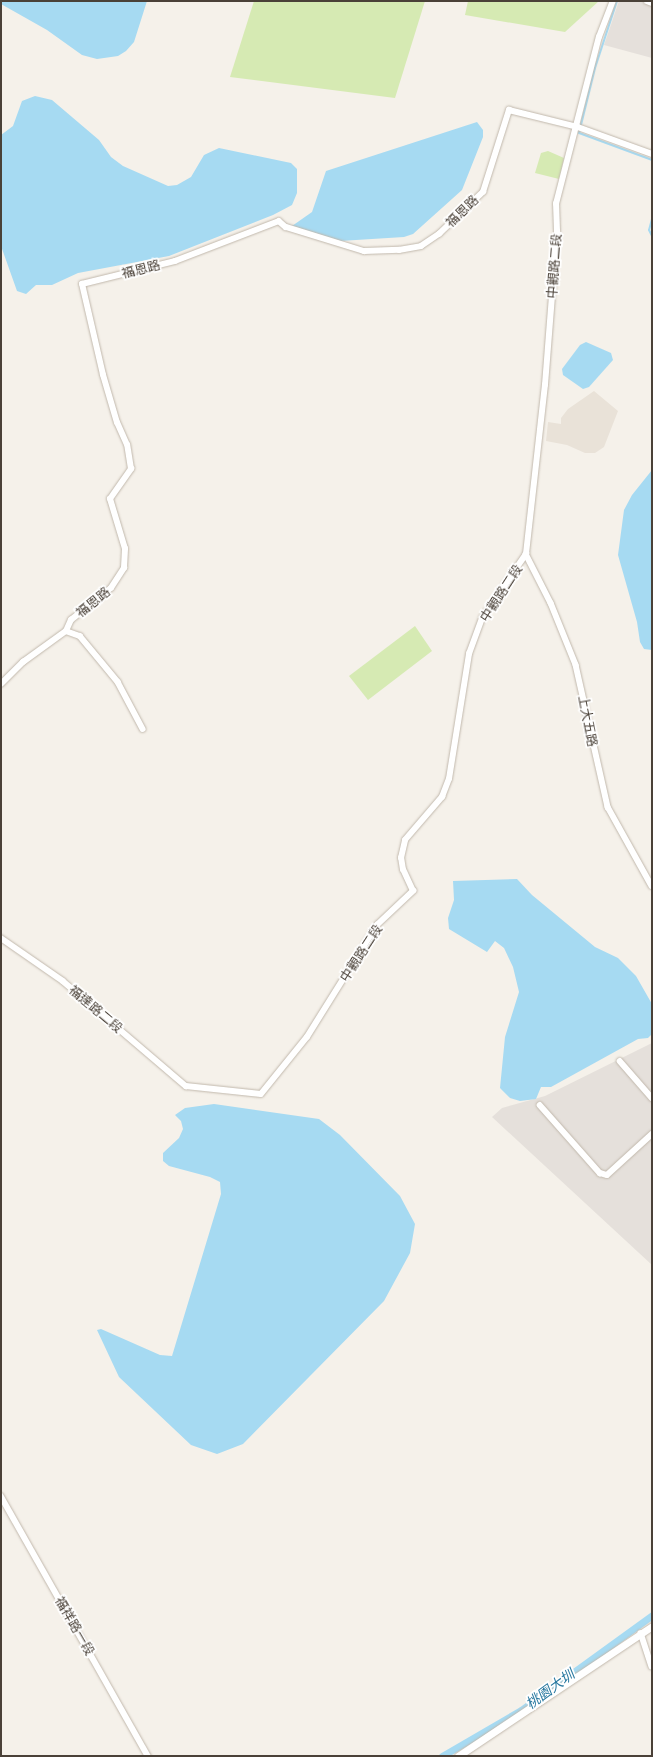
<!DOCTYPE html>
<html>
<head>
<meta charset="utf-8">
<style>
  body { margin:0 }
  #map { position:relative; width:653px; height:1757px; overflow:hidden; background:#f5f1ea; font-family:Cabin,"Noto Sans TC",sans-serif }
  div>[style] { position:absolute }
  .residential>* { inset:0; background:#e9e2d8 }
  .industrial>* { inset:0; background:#e5e0db }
  .green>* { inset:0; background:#d6eab3 }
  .water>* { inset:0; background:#a6daf2 }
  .stream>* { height:2px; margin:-1px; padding:0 1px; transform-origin:1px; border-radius:1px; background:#a6daf2 }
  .canal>* { height:7px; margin:-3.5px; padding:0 3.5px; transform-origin:3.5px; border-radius:3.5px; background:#a6daf2 }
  .roads { filter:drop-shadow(0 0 1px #c1b8ac) drop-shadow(0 0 1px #c1b8ac) }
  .minor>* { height:5.5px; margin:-2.75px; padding:0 2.75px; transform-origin:2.75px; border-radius:2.75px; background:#fff }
  .tertiary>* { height:7px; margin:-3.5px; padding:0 3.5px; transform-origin:3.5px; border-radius:3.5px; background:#fff }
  span { translate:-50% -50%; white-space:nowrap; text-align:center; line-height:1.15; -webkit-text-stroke:3.5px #fff; paint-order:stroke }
  .street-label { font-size:13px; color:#4a4138 }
  .water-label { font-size:14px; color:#2a79a0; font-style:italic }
  .frame { position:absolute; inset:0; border:2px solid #4a4138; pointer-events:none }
</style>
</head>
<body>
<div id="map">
  <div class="residential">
    <i style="clip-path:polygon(594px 391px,618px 411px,604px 447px,595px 453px,585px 453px,567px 445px,546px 441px,548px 422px,561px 424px,561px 418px,568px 409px)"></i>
  </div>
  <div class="industrial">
    <i style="clip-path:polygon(619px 1px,644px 1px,652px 5px,652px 58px,604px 45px)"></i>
    <i style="clip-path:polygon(652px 1043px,652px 1265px,492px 1117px,502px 1108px,545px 1096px)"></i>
  </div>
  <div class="green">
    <i style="clip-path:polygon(254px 1px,425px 1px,395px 98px,230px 77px)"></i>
    <i style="clip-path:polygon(468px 1px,599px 1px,565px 32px,465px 15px)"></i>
    <i style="clip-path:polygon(548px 151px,564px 158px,559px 179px,535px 173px,541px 153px)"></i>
    <i style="clip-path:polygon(415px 626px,432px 651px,368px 700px,349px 676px)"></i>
  </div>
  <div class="water">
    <i style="clip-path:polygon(1px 1px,147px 1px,134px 42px,126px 51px,118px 56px,97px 59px,82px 55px,47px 30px,1px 4px)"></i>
    <i style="clip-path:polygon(35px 96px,52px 100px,99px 140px,111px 157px,123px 166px,168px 186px,177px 185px,191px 177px,204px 155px,219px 148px,291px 163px,297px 169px,297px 193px,292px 205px,273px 215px,169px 256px,78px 273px,52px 285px,36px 285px,26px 294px,17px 291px,1px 246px,1px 135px,13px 126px,22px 101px)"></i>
    <i style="clip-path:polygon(477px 122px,483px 130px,483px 137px,462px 190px,413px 234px,404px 237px,340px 241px,292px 226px,312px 212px,326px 171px)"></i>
    <i style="clip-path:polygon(586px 342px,611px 353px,613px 360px,589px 387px,583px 389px,563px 375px,562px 369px,580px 345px)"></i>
    <i style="clip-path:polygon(652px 470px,652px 650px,644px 649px,640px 642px,637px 622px,618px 555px,624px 510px,632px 495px)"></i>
    <i style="clip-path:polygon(517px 879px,532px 895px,595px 947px,618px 958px,636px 976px,652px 1004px,652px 1034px,648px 1038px,638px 1039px,551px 1087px,541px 1087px,536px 1099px,520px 1101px,510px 1098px,500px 1088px,505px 1037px,519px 992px,513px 967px,504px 948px,495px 941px,487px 952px,449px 929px,448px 918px,454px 900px,453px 881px)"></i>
    <i style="clip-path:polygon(214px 1104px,319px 1119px,340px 1135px,400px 1196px,415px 1224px,410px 1253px,384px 1301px,243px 1444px,217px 1454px,191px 1445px,119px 1377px,97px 1330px,101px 1329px,160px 1355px,172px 1356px,221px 1194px,220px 1182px,210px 1177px,169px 1166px,163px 1161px,163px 1153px,179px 1138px,183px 1129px,181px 1121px,175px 1115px,185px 1108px)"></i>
  </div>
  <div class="stream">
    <i style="left:617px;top:1px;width:71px;rotate:108.2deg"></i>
    <i style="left:595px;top:68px;width:67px;rotate:103.8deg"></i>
    <i style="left:579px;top:133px;width:78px;rotate:20.3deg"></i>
    <i style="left:652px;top:219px;width:11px;rotate:105deg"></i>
    <i style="left:649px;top:230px;width:7px;rotate:63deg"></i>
  </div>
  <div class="canal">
    <i style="left:442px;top:1756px;width:91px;rotate:-30.2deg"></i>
    <i style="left:521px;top:1710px;width:162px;rotate:-35.9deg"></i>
  </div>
  <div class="roads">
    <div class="minor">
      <i style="left:647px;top:1px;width:5px;rotate:22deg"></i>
      <i style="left:526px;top:554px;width:55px;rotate:63deg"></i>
      <i style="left:551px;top:603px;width:67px;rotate:68deg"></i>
      <i style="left:576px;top:665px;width:146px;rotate:77.3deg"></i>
      <i style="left:608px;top:807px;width:90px;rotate:60.9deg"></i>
      <i style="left:66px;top:631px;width:15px;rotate:20deg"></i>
      <i style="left:80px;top:636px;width:60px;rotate:50.4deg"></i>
      <i style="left:118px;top:682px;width:53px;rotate:62deg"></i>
      <i style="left:1px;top:684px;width:31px;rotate:-45deg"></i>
      <i style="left:23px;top:662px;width:53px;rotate:-35.8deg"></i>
      <i style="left:66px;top:631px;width:12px;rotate:-66deg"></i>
      <i style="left:71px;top:620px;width:51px;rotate:-38.7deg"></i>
      <i style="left:111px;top:588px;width:24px;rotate:-57deg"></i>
      <i style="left:124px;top:568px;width:19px;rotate:-87deg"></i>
      <i style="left:125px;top:549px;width:52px;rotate:-106.7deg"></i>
      <i style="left:110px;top:499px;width:37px;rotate:-55deg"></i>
      <i style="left:131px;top:469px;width:24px;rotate:-99deg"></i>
      <i style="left:127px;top:445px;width:24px;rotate:-114deg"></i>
      <i style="left:117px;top:423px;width:50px;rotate:-106.3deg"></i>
      <i style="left:103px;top:375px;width:93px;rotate:-103deg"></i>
      <i style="left:82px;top:284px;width:96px;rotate:-13.9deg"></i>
      <i style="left:175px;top:261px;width:111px;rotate:-21deg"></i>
      <i style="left:279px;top:221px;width:9px;rotate:41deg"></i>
      <i style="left:286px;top:227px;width:82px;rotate:17.1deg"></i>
      <i style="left:364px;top:251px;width:35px;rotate:-2deg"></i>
      <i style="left:399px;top:250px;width:22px;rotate:-10deg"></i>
      <i style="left:421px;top:246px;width:22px;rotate:-34deg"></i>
      <i style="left:439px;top:234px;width:61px;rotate:-43.7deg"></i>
      <i style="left:483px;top:192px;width:86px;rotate:-72.4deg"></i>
      <i style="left:509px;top:110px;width:71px;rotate:13.8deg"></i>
      <i style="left:578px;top:127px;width:79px;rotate:20deg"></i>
      <i style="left:1px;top:938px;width:75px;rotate:34.7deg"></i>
      <i style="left:63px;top:981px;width:162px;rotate:40.5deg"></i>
      <i style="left:186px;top:1086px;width:75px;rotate:6.1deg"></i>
      <i style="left:261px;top:1094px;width:73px;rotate:-51.1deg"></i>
      <i style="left:307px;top:1037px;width:132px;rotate:-58deg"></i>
      <i style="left:377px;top:925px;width:50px;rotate:-43.4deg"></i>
      <i style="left:413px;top:891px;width:23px;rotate:-115deg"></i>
      <i style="left:403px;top:870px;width:12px;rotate:-99deg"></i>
      <i style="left:401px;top:858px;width:18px;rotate:-77deg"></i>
      <i style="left:405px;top:840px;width:57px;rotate:-49.3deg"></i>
      <i style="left:442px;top:797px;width:19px;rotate:-69deg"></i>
      <i style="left:449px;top:779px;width:127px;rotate:-80.9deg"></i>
      <i style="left:469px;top:654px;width:38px;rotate:-70deg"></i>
      <i style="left:482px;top:618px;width:78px;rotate:-55.5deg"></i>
      <i style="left:526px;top:554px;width:170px;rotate:-83.6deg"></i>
      <i style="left:545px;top:385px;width:154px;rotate:-85.5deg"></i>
      <i style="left:557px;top:231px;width:27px;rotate:-92deg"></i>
      <i style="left:556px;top:204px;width:172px;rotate:-75.6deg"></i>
      <i style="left:599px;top:37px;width:39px;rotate:-69deg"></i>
      <i style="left:620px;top:1061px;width:49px;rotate:49.1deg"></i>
      <i style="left:540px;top:1105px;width:91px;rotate:48.6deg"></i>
      <i style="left:600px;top:1173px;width:7px;rotate:16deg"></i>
      <i style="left:607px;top:1175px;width:61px;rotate:-42.3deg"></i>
      <i style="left:1px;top:1496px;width:299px;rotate:60.5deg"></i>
      <i style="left:641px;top:1633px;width:35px;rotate:72deg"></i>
    </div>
    <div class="tertiary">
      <i style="left:458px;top:1756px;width:234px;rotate:-33.8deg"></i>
    </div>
  </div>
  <div class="street-label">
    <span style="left:462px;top:211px;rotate:-44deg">福恩路</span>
    <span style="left:554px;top:266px;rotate:-86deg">中觀路二段</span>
    <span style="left:141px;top:269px;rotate:-14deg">福恩路</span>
    <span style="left:501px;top:593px;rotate:-57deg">中觀路二段</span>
    <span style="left:93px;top:602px;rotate:-39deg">福恩路</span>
    <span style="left:588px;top:721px;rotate:79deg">上大五路</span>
    <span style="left:361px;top:953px;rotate:-57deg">中觀路二段</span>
    <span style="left:96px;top:1009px;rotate:40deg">福達路二段</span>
    <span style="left:75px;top:1626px;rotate:60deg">福祥路一段</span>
  </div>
  <div class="water-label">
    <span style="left:550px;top:1689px;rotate:-36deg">桃園大圳</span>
  </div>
  <div class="frame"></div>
</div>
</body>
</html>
